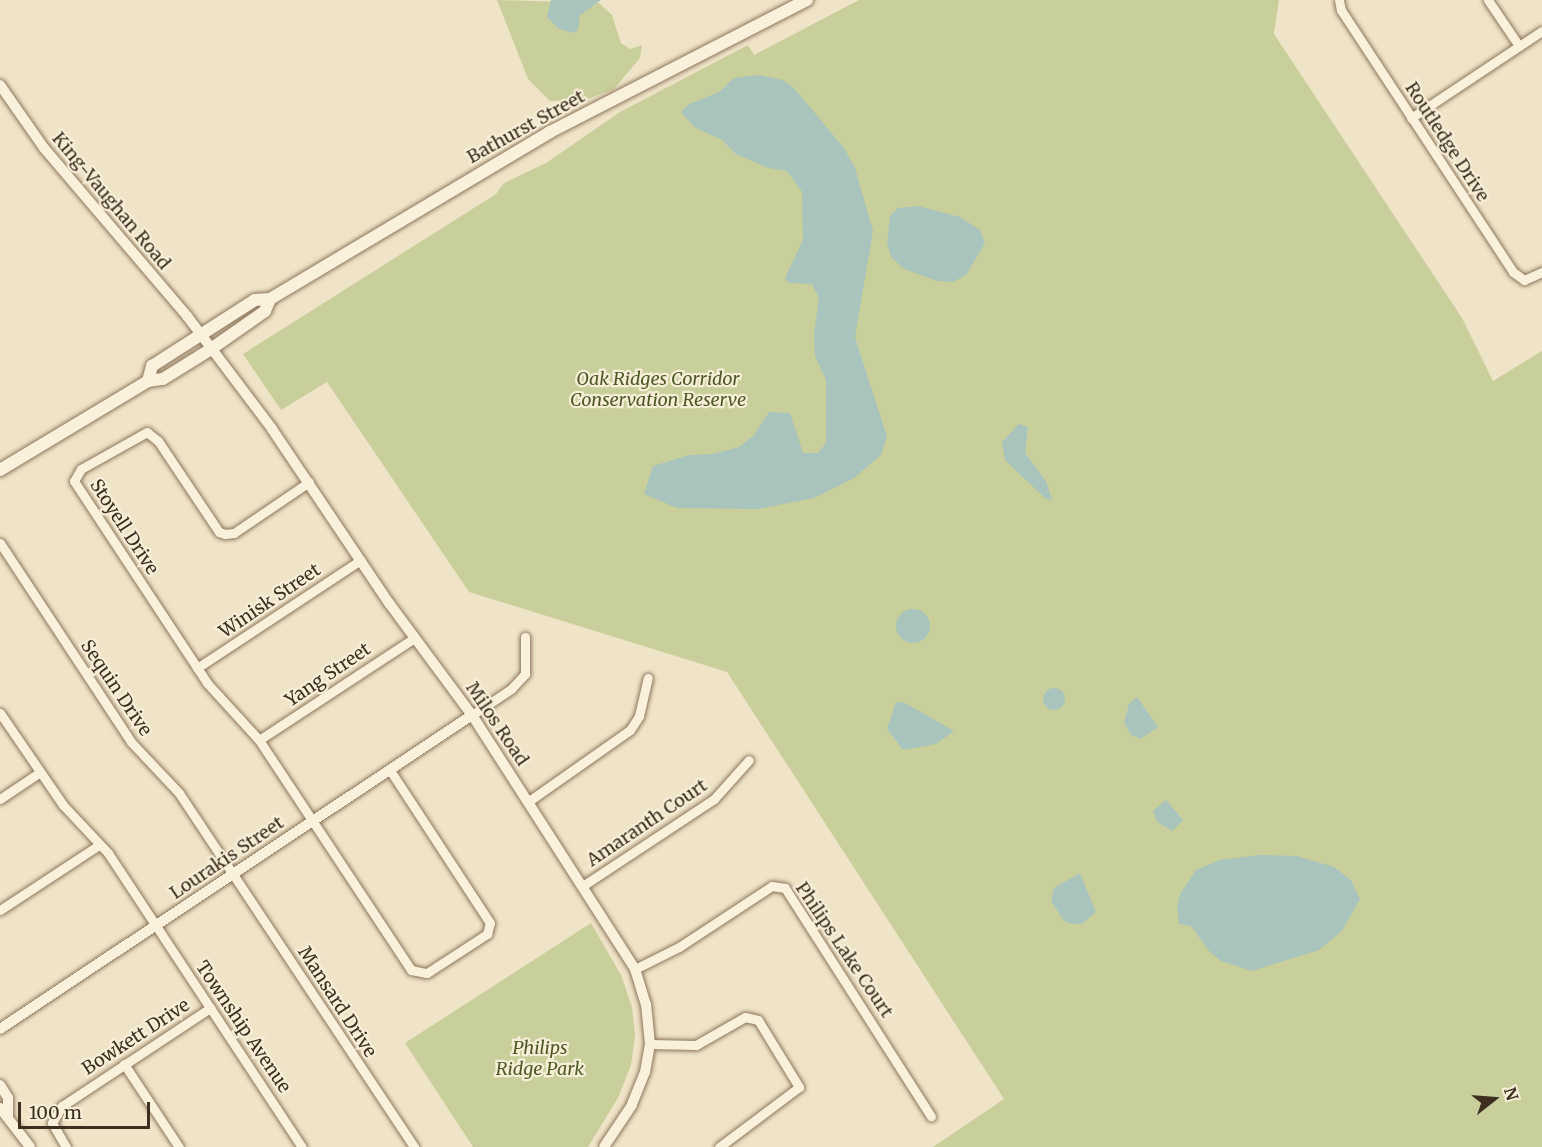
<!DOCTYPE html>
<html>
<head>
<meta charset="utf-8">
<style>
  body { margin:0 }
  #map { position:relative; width:1542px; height:1147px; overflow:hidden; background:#f0e4c8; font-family:Merriweather,serif }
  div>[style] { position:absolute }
  .green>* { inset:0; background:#c9cf9b }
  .water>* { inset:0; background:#a9c4bc }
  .round { border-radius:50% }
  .roads { filter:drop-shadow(0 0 2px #8d765c) drop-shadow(0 0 2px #8d765c) }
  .minor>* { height:9px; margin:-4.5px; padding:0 4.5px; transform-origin:4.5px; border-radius:4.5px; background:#faf1dc }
  .tertiary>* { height:10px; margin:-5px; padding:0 5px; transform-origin:5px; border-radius:5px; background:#faf1dc }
  .secondary>* { height:12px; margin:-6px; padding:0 6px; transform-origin:6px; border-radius:6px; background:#faf1dc }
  span { translate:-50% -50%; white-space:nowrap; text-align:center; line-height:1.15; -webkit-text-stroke:4.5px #f7eed8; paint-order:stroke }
  .street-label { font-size:18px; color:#3d2e20 }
  .park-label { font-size:18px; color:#4d5a26; font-style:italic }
  .north { position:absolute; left:1464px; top:1069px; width:60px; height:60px; -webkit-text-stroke:4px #f7eed8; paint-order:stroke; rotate:73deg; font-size:16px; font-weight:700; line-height:24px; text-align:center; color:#3d2e20 }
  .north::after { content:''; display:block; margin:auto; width:21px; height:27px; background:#3d2e20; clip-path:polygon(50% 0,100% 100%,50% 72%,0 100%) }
  .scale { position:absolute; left:18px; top:1102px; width:132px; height:27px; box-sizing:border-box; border:3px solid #3d2e20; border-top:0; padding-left:8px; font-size:18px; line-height:21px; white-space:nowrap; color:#3d2e20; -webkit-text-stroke:4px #f7eed8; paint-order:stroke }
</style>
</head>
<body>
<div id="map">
  <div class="green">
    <i style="clip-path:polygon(497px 0,599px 3px,612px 15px,621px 43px,630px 49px,642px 45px,640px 58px,614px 89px,588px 99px,550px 101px,528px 79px)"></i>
    <i style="clip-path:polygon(859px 0,1279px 0,1274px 34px,1462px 318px,1493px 381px,1542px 351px,1542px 1147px,933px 1147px,1004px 1099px,727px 672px,469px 592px,327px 382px,281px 410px,243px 354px,496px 194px,504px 183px,546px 163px,620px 112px,748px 45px,754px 55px)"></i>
    <i style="clip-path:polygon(591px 923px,621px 975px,632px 1007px,635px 1035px,631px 1065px,618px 1098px,588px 1147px,473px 1147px,405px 1043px)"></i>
  </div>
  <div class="water">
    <i style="clip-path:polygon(551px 0,601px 0,580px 15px,578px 30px,573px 33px,559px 29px,547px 17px)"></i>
    <i style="clip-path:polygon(759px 75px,783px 80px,794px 88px,844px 148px,855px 168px,873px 231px,855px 337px,887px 437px,881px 455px,854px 478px,814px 498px,758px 509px,677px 508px,644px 494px,653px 466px,689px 455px,713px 454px,739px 447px,754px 435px,769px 412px,790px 413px,803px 453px,818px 453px,826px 443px,826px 380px,815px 356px,814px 334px,819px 298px,812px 284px,789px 283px,785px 278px,803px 240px,802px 192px,787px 171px,768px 168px,736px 154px,722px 140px,694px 127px,681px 112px,689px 104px,719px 92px,734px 78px)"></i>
    <i style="clip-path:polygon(918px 206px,960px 217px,980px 230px,985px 243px,966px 275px,953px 282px,937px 281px,904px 269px,891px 257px,887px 243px,890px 216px,898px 208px)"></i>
    <i style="clip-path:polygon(1019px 424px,1028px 427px,1025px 453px,1046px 481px,1052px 500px,1046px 499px,1005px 460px,1002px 442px)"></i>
    <i class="round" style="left:896px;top:609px;width:34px;height:34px"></i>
    <i class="round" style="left:1043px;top:688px;width:22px;height:22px"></i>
    <i style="clip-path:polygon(1137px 697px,1158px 727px,1140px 739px,1131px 735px,1124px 723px,1129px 704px)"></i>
    <i style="clip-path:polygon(896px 702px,905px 703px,954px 731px,936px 744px,903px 750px,887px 729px)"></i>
    <i style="clip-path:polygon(1166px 800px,1183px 820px,1172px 831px,1157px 822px,1153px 811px)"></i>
    <i style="clip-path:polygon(1260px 855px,1297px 856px,1334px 867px,1351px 880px,1360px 899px,1342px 931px,1319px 950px,1252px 971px,1221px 961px,1209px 951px,1191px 926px,1179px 924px,1177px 908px,1180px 894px,1196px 870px,1220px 860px)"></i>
    <i style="clip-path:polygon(1080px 873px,1096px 912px,1082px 924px,1072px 924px,1064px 921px,1051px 901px,1054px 888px)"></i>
  </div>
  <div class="roads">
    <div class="minor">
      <i style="left:1339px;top:0;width:10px;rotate:79deg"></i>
      <i style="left:1341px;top:10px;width:313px;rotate:56.7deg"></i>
      <i style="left:1513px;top:272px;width:14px;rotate:36deg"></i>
      <i style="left:1524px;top:280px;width:20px;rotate:-24deg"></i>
      <i style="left:1488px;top:0;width:55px;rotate:56deg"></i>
      <i style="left:1411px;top:118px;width:157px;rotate:-33.6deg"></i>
      <i style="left:309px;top:482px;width:91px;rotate:145.8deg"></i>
      <i style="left:234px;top:533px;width:9px;rotate:174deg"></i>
      <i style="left:225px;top:534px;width:6px;rotate:-162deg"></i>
      <i style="left:219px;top:532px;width:110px;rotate:-123.8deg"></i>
      <i style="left:158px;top:441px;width:14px;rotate:-141deg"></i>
      <i style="left:147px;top:432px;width:76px;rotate:150.7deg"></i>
      <i style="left:81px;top:469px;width:14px;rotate:120deg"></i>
      <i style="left:74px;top:481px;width:242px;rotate:56.6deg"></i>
      <i style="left:207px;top:683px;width:77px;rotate:47.6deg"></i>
      <i style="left:259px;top:740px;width:276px;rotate:56.5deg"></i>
      <i style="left:411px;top:970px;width:16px;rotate:11deg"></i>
      <i style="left:427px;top:973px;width:72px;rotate:-33deg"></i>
      <i style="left:487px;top:934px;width:11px;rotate:-75deg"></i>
      <i style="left:490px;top:923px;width:183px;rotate:-123.2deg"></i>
      <i style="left:0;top:543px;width:238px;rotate:56.6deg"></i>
      <i style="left:131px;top:742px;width:70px;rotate:46.7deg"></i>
      <i style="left:179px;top:793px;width:425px;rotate:56.4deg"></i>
      <i style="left:197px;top:668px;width:196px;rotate:-33.4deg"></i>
      <i style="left:0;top:713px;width:112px;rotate:55.6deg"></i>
      <i style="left:63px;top:805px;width:66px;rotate:46.8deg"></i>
      <i style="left:108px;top:853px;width:352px;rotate:56.6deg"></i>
      <i style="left:472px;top:715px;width:47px;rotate:-33.7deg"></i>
      <i style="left:511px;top:689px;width:21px;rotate:-47deg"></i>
      <i style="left:525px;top:674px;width:37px;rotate:-90deg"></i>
      <i style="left:259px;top:740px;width:186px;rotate:-33.3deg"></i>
      <i style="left:0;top:799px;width:48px;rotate:-34deg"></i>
      <i style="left:529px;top:801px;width:123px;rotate:-35.1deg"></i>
      <i style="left:630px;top:730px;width:17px;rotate:-57deg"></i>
      <i style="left:639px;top:716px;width:39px;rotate:-77deg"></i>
      <i style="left:584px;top:885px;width:156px;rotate:-33.5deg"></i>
      <i style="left:714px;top:799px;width:52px;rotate:-48.1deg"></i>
      <i style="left:0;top:910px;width:118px;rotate:-33.3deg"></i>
      <i style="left:635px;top:969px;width:49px;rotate:-26.6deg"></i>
      <i style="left:679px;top:947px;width:111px;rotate:-33.3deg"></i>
      <i style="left:772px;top:886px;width:13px;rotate:9deg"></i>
      <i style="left:785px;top:888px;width:271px;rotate:57.4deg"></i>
      <i style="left:650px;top:1044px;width:46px;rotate:1.2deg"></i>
      <i style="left:696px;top:1045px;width:56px;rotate:-29.7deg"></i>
      <i style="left:745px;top:1017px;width:13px;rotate:13deg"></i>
      <i style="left:758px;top:1020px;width:79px;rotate:58.5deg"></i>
      <i style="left:799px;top:1087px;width:100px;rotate:143.1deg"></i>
      <i style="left:124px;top:1064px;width:100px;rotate:56.5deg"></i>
      <i style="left:66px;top:1147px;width:28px;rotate:-120deg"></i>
      <i style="left:52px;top:1123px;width:20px;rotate:-60deg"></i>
      <i style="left:62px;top:1106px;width:178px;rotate:-33.5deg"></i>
    </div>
    <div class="tertiary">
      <i style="left:0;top:85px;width:77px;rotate:55.1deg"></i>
      <i style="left:44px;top:148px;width:221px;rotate:49.6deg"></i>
      <i style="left:187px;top:316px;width:141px;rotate:53deg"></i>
      <i style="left:272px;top:429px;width:210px;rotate:56.1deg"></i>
      <i style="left:389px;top:603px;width:139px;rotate:53.5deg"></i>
      <i style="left:472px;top:715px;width:302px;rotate:57.3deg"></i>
      <i style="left:635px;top:969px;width:37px;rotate:73deg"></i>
      <i style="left:646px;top:1004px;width:40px;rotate:84.3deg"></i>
      <i style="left:650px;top:1044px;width:28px;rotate:100deg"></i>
      <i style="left:645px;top:1072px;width:35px;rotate:112deg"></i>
      <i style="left:632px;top:1105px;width:50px;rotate:123.7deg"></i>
      <i style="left:0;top:1029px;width:567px;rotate:-33.63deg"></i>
      <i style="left:0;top:1085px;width:15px;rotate:58deg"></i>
      <i style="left:8px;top:1098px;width:17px;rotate:90deg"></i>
      <i style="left:0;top:1108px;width:49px;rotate:52.4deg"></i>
    </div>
    <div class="secondary">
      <i style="left:148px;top:381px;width:16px;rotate:-75deg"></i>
      <i style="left:152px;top:366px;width:122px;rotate:-32.7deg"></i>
      <i style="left:255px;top:300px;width:15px;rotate:-4deg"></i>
      <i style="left:270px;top:299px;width:326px;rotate:-30.8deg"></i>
      <i style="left:550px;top:132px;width:289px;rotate:-27.2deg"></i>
      <i style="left:0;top:470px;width:173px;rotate:-31deg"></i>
      <i style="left:148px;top:381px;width:15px;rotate:-8deg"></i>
      <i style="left:163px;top:379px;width:57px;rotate:-32deg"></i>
      <i style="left:211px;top:349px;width:66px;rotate:-35.1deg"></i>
      <i style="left:265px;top:311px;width:13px;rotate:-67deg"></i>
    </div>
  </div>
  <div class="street-label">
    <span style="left:526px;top:127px;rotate:-29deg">Bathurst Street</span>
    <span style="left:1447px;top:142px;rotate:57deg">Routledge Drive</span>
    <span style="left:111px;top:201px;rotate:50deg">King-Vaughan Road</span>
    <span style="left:124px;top:527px;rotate:57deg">Stoyell Drive</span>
    <span style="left:270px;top:601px;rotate:-34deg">Winisk Street</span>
    <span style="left:328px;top:675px;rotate:-34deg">Yang Street</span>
    <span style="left:116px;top:688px;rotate:56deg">Sequin Drive</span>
    <span style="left:497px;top:724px;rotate:56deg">Milos Road</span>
    <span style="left:647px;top:823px;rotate:-34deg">Amaranth Court</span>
    <span style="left:227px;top:858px;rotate:-34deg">Lourakis Street</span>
    <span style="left:844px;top:950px;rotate:56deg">Philips Lake Court</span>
    <span style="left:337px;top:1002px;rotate:57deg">Mansard Drive</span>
    <span style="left:243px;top:1027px;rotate:56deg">Township Avenue</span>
    <span style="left:136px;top:1037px;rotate:-33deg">Bowkett Drive</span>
  </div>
  <div class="park-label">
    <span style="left:658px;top:390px">Oak Ridges Corridor<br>Conservation Reserve</span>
    <span style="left:540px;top:1059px">Philips<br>Ridge Park</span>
  </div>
  <div class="north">N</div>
  <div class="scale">100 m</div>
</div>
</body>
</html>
